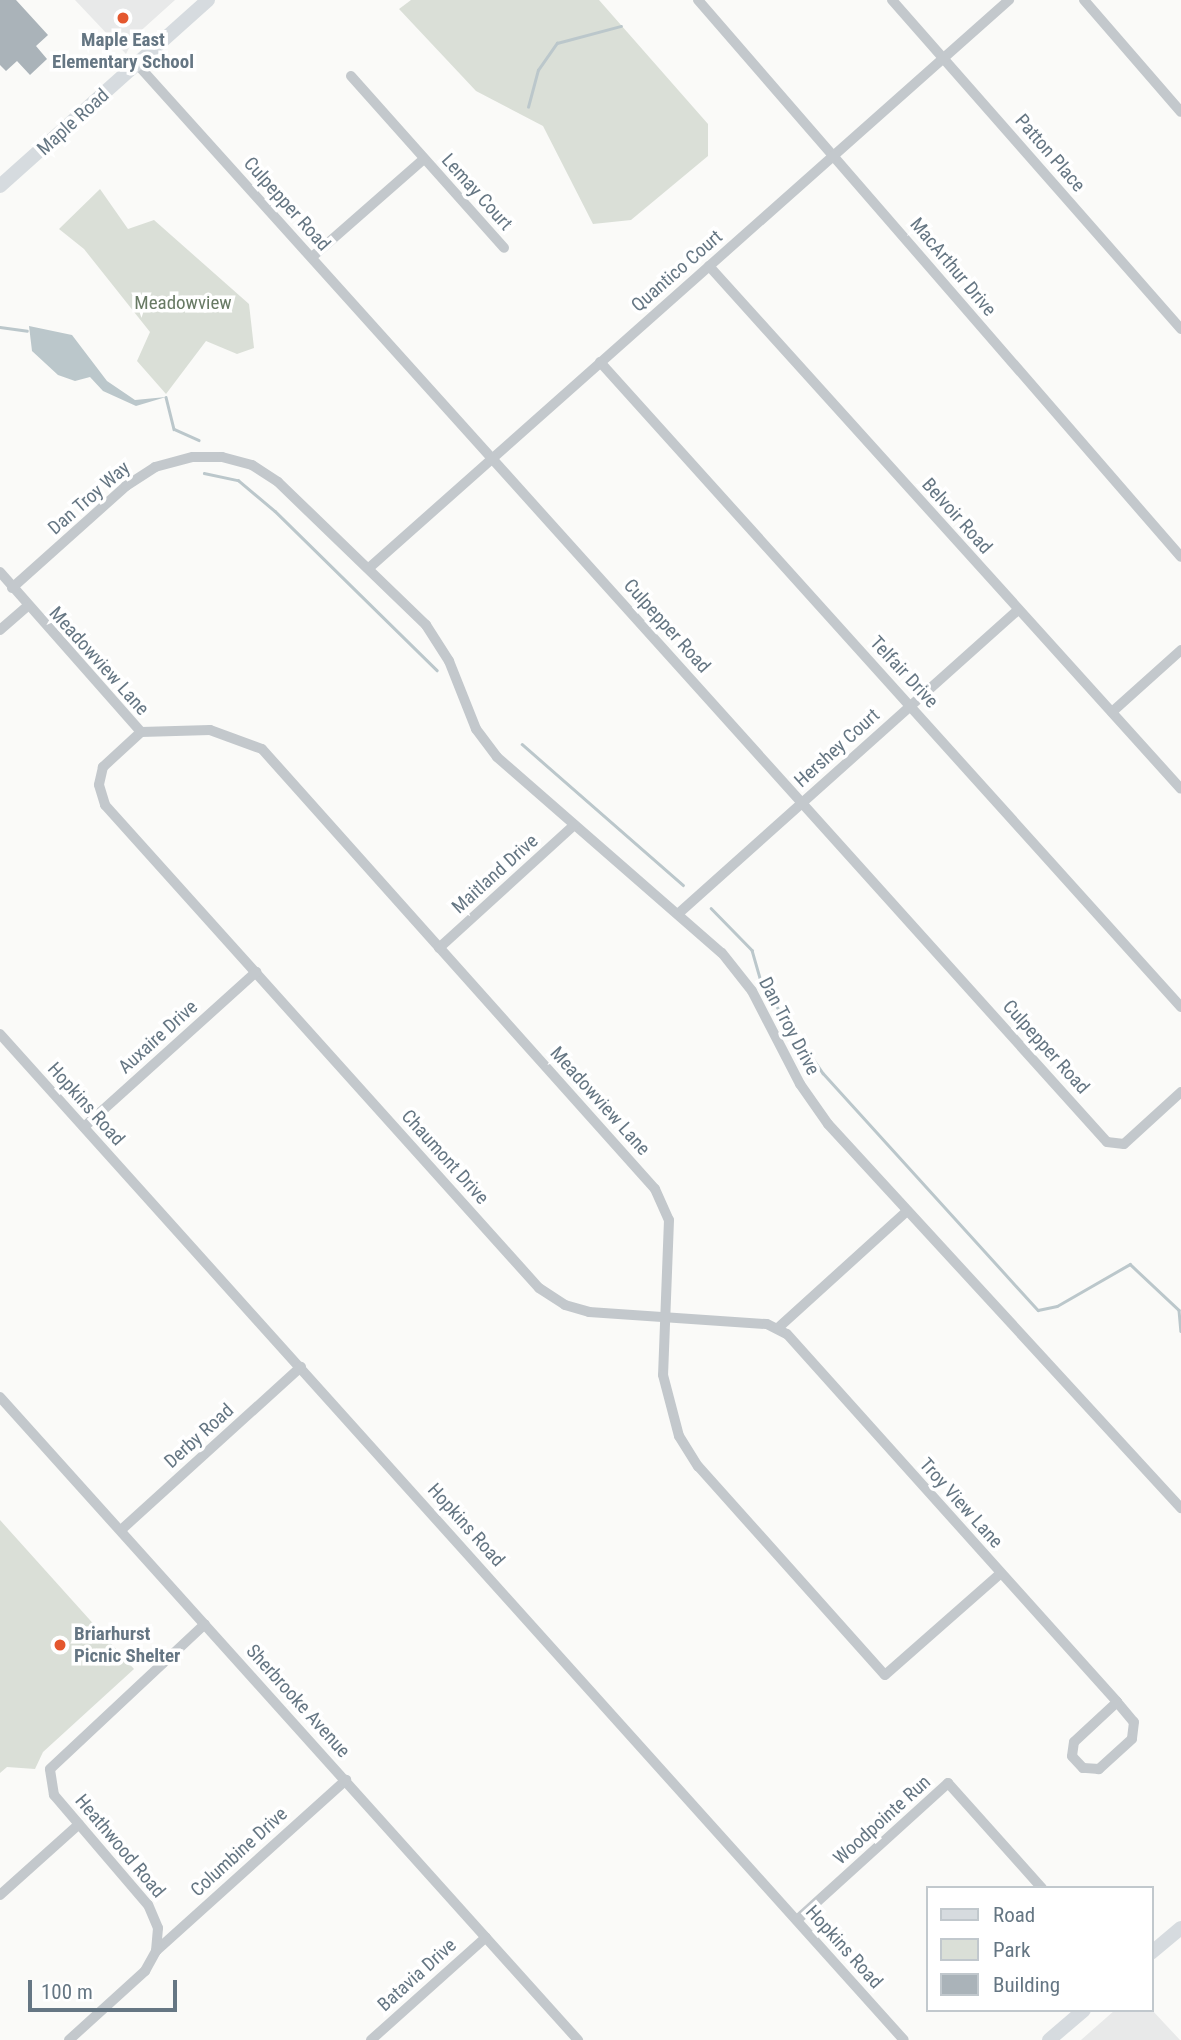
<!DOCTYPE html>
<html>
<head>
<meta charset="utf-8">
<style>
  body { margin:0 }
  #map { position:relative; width:1181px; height:2040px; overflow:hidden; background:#fafaf8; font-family:"Roboto Condensed",sans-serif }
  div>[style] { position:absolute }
  .built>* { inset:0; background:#e8e9e9 }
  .green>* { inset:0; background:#dadfd7 }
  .water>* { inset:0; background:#bbc7cb }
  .stream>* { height:2.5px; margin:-1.25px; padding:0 1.25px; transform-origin:1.25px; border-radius:1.25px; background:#bbc7cb }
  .building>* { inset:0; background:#aab3b9 }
  .minor>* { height:10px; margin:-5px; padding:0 5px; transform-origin:5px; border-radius:5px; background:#c3c8cc }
  .major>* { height:14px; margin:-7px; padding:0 7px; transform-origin:7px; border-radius:7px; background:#d6dbdf }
  .dots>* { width:19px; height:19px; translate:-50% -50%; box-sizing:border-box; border:4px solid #fff; border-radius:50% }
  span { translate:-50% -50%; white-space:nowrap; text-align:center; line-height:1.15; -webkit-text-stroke:7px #fff; paint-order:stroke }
  .poi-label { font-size:19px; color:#657683; font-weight:700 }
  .left { translate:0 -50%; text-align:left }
  .street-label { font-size:19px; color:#657683 }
  .park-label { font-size:19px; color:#687a64 }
  .legend { position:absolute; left:926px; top:1886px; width:228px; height:126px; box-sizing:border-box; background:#fff; border:2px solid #c1c8cd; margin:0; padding:9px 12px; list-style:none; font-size:21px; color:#657683 }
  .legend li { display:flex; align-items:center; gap:14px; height:35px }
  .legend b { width:35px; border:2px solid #c1c8cd }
  .scale { position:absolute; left:28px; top:1980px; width:149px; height:32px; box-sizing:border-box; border:4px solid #657683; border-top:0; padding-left:9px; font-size:21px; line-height:24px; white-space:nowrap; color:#657683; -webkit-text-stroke:5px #fff; paint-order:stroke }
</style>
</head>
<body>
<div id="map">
  <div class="built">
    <i style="clip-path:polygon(75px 0,175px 0,135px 36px,126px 54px)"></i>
    <i style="clip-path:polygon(1151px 2009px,1180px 2040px,1081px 2040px,1115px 2010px)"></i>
  </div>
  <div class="green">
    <i style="clip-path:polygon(411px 0,599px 0,708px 124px,708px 156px,631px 220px,593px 224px,543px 126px,476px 91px,399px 9px)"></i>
    <i style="clip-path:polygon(100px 189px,128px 229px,154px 220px,249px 304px,254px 348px,237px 354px,206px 341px,166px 394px,137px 361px,150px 332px,84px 249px,59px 229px)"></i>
    <i style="clip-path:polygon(0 1520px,134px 1669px,43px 1752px,35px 1769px,7px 1767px,0 1773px)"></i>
  </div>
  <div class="water">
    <i style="clip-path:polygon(29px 326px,72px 335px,107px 381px,135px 400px,166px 397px,136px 406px,103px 391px,90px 377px,75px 381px,58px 375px,32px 351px)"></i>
  </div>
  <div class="stream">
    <i style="left:528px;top:107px;width:38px;rotate:-75deg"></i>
    <i style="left:538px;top:70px;width:33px;rotate:-55deg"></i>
    <i style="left:557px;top:43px;width:66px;rotate:-14.9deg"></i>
    <i style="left:0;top:327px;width:27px;rotate:8deg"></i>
    <i style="left:166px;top:397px;width:33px;rotate:76deg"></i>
    <i style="left:174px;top:429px;width:27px;rotate:24deg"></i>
    <i style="left:204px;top:473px;width:35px;rotate:12deg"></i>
    <i style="left:238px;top:480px;width:48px;rotate:40deg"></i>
    <i style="left:275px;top:511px;width:227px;rotate:44.5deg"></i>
    <i style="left:522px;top:744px;width:214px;rotate:41.2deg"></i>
    <i style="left:711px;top:908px;width:59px;rotate:45.7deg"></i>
    <i style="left:752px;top:950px;width:36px;rotate:74deg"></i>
    <i style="left:762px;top:985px;width:107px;rotate:55.3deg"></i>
    <i style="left:823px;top:1073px;width:320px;rotate:47.8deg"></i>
    <i style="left:1038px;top:1310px;width:19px;rotate:-12deg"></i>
    <i style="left:1057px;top:1306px;width:84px;rotate:-29.9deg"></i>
    <i style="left:1130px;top:1264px;width:67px;rotate:43.2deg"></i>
    <i style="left:1179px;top:1310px;width:21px;rotate:85deg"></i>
  </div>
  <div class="building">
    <i style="clip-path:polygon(0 0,16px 0,48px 35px,36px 46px,47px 59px,30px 75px,17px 61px,6px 71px,0 65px)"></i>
  </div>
  <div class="minor">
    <i style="left:698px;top:0;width:737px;rotate:49.07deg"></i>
    <i style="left:892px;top:0;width:438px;rotate:48.7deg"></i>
    <i style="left:1084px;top:0;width:148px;rotate:49.1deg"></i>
    <i style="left:137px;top:64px;width:1450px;rotate:48.02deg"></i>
    <i style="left:1107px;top:1142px;width:17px;rotate:7deg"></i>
    <i style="left:1124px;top:1144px;width:77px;rotate:-42.4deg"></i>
    <i style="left:351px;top:76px;width:230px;rotate:48.3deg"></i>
    <i style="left:312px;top:257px;width:149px;rotate:-41.2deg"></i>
    <i style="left:709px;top:266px;width:704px;rotate:47.93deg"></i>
    <i style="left:600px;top:362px;width:868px;rotate:47.99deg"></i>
    <i style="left:369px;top:568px;width:856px;rotate:-41.59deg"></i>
    <i style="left:0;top:572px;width:213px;rotate:48.6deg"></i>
    <i style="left:12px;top:588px;width:153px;rotate:-41.8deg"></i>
    <i style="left:126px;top:486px;width:35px;rotate:-33deg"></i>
    <i style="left:155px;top:467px;width:39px;rotate:-15deg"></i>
    <i style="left:193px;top:457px;width:29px"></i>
    <i style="left:222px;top:457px;width:31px;rotate:15deg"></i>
    <i style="left:252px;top:465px;width:31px;rotate:33deg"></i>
    <i style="left:278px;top:482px;width:206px;rotate:44deg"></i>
    <i style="left:426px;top:625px;width:43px;rotate:57.4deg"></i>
    <i style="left:449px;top:661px;width:73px;rotate:68.3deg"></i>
    <i style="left:476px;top:729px;width:35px;rotate:53deg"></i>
    <i style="left:497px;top:757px;width:298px;rotate:41.1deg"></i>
    <i style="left:722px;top:953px;width:48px;rotate:51.7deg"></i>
    <i style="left:752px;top:991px;width:105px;rotate:62.7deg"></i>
    <i style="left:800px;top:1084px;width:49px;rotate:55deg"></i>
    <i style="left:828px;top:1124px;width:522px;rotate:47.41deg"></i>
    <i style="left:0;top:630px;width:35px;rotate:-41deg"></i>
    <i style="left:1112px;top:712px;width:93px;rotate:-41.9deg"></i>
    <i style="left:141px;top:732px;width:52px;rotate:137.4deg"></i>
    <i style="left:103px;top:767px;width:18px;rotate:103deg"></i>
    <i style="left:99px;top:785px;width:21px;rotate:73deg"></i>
    <i style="left:105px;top:805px;width:649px;rotate:48.06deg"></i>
    <i style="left:539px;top:1288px;width:31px;rotate:33deg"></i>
    <i style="left:565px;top:1305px;width:25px;rotate:16deg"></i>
    <i style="left:589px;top:1312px;width:178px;rotate:3.9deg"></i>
    <i style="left:767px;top:1324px;width:22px;rotate:27deg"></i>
    <i style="left:787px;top:1334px;width:494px;rotate:48.1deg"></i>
    <i style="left:1117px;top:1702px;width:26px;rotate:50deg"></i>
    <i style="left:1134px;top:1722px;width:17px;rotate:97deg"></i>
    <i style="left:1132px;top:1739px;width:45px;rotate:137.7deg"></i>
    <i style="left:1099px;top:1769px;width:16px;rotate:-176deg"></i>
    <i style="left:1083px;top:1768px;width:16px;rotate:-133deg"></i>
    <i style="left:1072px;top:1756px;width:14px;rotate:-82deg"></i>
    <i style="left:1074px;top:1742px;width:59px;rotate:-42.9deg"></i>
    <i style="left:141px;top:732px;width:69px;rotate:-1.7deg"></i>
    <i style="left:210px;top:730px;width:55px;rotate:20.1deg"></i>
    <i style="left:262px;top:749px;width:590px;rotate:48.23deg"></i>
    <i style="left:655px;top:1189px;width:34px;rotate:66deg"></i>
    <i style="left:669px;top:1220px;width:155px;rotate:92.2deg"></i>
    <i style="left:663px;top:1375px;width:63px;rotate:75.3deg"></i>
    <i style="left:679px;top:1436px;width:36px;rotate:58deg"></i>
    <i style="left:698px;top:1466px;width:280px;rotate:48.2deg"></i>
    <i style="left:885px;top:1675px;width:154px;rotate:-41.3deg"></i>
    <i style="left:679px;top:913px;width:455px;rotate:-41.8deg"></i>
    <i style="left:439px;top:948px;width:183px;rotate:-42.3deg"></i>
    <i style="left:0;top:1034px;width:1352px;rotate:48.06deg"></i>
    <i style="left:84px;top:1127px;width:232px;rotate:-42deg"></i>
    <i style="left:778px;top:1328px;width:174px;rotate:-42.2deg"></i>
    <i style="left:0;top:1397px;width:865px;rotate:48.05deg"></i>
    <i style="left:121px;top:1530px;width:243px;rotate:-42.2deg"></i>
    <i style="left:0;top:1895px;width:106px;rotate:-41.9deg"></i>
    <i style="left:797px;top:1920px;width:204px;rotate:-42.2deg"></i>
    <i style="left:948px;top:1783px;width:141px;rotate:48.2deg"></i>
    <i style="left:156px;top:1951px;width:256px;rotate:-42deg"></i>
    <i style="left:69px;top:2040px;width:103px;rotate:-42.2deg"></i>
    <i style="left:145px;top:1971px;width:23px;rotate:-61deg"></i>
    <i style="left:156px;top:1951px;width:23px;rotate:-85deg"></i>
    <i style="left:158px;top:1928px;width:25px;rotate:-113deg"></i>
    <i style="left:148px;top:1905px;width:145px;rotate:-130.5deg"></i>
    <i style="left:54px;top:1795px;width:26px;rotate:-99deg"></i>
    <i style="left:50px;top:1769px;width:212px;rotate:-43.1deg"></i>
    <i style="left:371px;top:2040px;width:154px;rotate:-41.8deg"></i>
  </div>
  <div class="major">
    <i style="left:0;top:186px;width:279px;rotate:-41.8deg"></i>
    <i style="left:1151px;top:1953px;width:39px;rotate:-40deg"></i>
    <i style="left:1049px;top:2040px;width:46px;rotate:-40.6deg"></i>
  </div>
  <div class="dots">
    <i style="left:123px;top:18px;background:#e4572e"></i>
    <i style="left:60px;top:1645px;background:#e4572e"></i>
  </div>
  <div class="poi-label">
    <span style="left:123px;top:51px">Maple East<br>Elementary School</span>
    <span class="left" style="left:74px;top:1645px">Briarhurst<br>Picnic Shelter</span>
  </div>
  <div class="street-label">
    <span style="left:73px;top:122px;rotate:-42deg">Maple Road</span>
    <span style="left:1050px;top:153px;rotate:49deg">Patton Place</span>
    <span style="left:477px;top:192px;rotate:48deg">Lemay Court</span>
    <span style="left:287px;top:204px;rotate:48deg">Culpepper Road</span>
    <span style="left:953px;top:267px;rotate:50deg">MacArthur Drive</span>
    <span style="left:677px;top:271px;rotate:-41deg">Quantico Court</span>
    <span style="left:89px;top:498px;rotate:-41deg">Dan Troy Way</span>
    <span style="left:957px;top:516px;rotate:48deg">Belvoir Road</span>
    <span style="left:667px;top:626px;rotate:48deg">Culpepper Road</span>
    <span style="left:99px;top:661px;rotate:48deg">Meadowview Lane</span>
    <span style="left:904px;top:672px;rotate:47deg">Telfair Drive</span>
    <span style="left:837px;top:748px;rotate:-42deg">Hershey Court</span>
    <span style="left:495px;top:874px;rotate:-42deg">Maitland Drive</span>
    <span style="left:789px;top:1026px;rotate:62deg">Dan Troy Drive</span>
    <span style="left:158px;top:1037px;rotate:-42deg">Auxaire Drive</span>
    <span style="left:1046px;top:1047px;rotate:48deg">Culpepper Road</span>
    <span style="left:600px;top:1101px;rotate:48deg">Meadowview Lane</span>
    <span style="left:86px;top:1104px;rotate:48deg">Hopkins Road</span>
    <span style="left:445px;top:1157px;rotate:48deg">Chaumont Drive</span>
    <span style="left:199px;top:1436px;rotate:-42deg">Derby Road</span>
    <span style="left:961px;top:1503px;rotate:48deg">Troy View Lane</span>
    <span style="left:466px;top:1525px;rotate:48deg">Hopkins Road</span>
    <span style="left:298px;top:1701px;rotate:48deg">Sherbrooke Avenue</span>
    <span style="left:882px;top:1820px;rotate:-42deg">Woodpointe Run</span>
    <span style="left:120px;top:1846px;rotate:50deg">Heathwood Road</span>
    <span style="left:239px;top:1852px;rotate:-42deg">Columbine Drive</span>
    <span style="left:844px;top:1947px;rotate:48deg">Hopkins Road</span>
    <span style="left:417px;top:1975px;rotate:-42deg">Batavia Drive</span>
  </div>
  <div class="park-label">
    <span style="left:183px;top:303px">Meadowview</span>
  </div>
  <ul class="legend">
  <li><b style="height:9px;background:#d6dbdf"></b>Road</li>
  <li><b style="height:19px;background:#dadfd7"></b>Park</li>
  <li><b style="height:19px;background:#aab3b9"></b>Building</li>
  </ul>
  <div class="scale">100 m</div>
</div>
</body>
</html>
